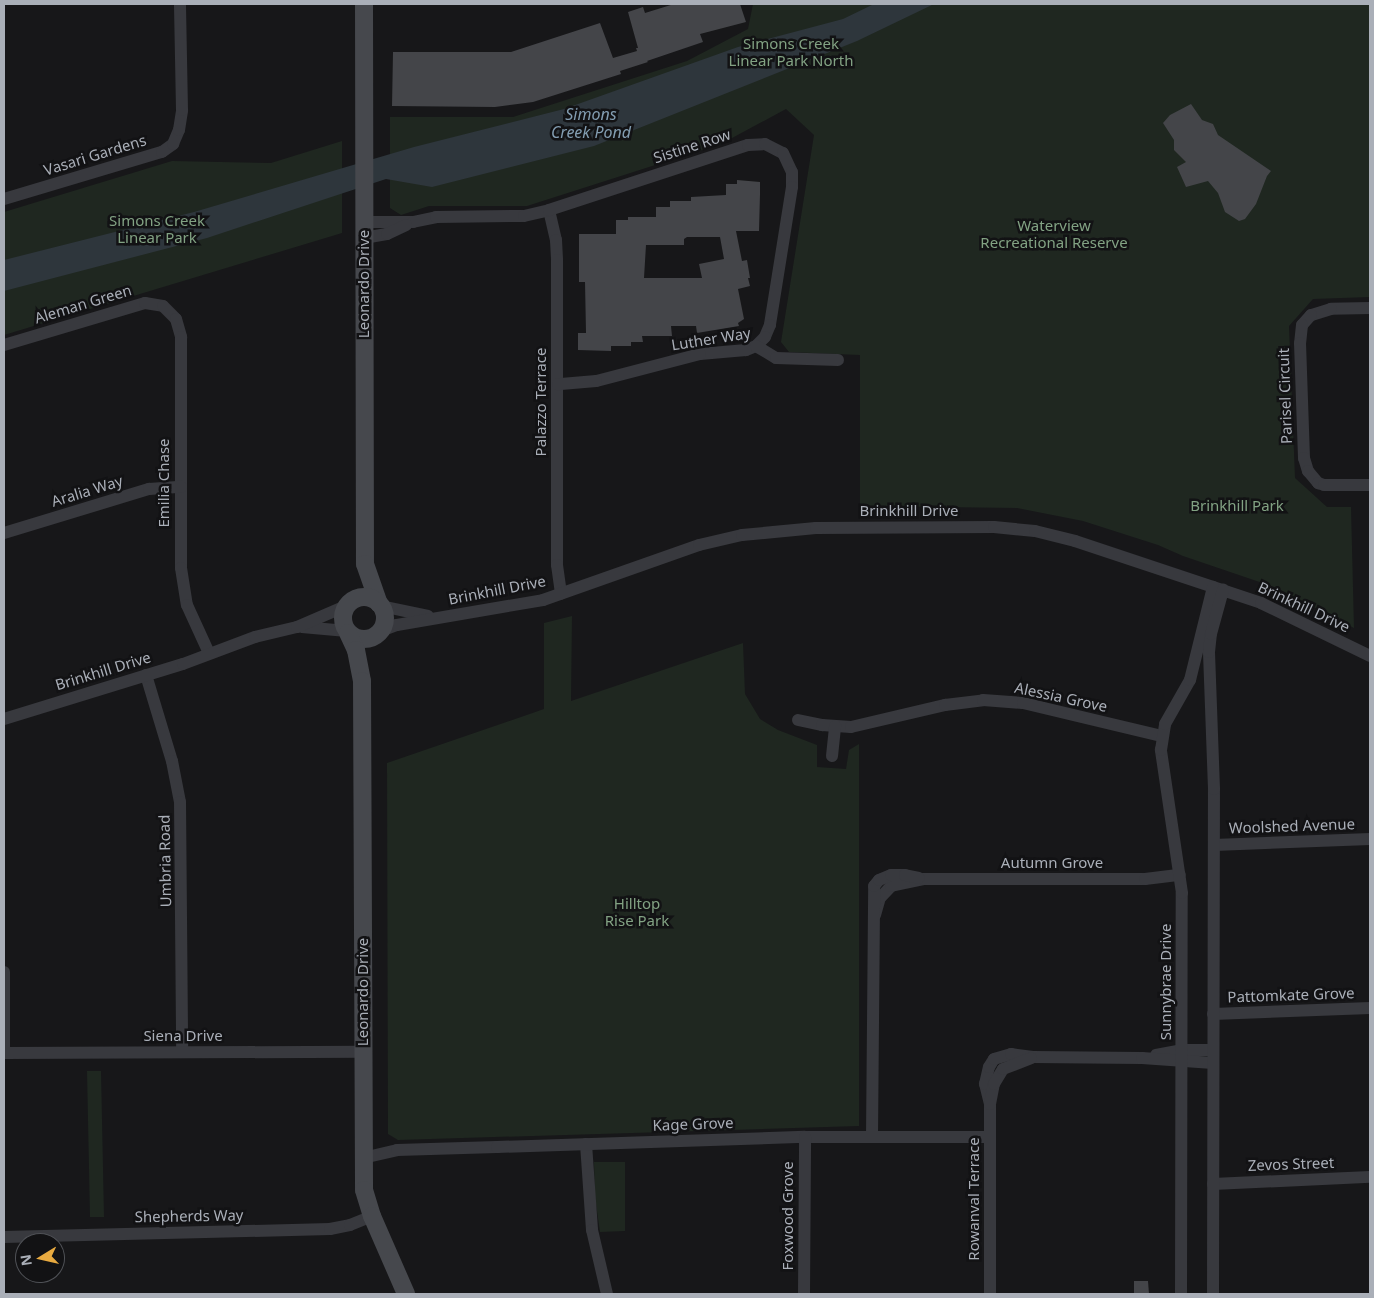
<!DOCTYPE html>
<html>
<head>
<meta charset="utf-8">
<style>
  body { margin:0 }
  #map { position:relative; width:1374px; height:1298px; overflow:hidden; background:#171719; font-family:"Noto Sans",sans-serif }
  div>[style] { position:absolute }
  .green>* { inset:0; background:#1f2720 }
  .water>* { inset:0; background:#2e363c }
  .building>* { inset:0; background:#444549 }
  .street>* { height:12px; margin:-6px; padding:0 6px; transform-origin:6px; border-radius:6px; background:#38393e }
  .secondary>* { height:18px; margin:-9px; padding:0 9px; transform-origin:9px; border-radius:9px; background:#46484d }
  .secondary>.ring { margin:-9px; padding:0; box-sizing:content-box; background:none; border:18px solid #46484d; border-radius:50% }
  span { translate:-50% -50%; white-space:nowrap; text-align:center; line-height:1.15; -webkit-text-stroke:5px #121214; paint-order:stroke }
  .park-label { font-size:15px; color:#82a283 }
  .street-label { font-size:15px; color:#aaafb8 }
  .water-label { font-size:16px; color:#839db1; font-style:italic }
  .frame { position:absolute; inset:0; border:5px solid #aaafb8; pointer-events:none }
  .north { position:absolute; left:15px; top:1233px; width:50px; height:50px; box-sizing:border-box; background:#121214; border:1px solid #4f5156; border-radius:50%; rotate:261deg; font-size:14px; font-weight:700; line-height:20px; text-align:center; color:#aaafb8 }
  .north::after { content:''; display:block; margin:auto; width:18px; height:22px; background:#e8aa40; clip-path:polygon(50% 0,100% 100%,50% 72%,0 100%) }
</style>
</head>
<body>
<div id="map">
  <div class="green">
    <i style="clip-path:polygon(753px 4px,1370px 4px,1370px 297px,1313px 299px,1289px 326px,1295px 478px,1327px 507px,1351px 507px,1354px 628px,1277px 588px,1183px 556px,1158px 545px,1083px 521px,1017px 508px,860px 506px,860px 355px,789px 352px,781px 342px,814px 135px,786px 109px,721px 144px,527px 206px,429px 206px,401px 215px,390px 208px,390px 117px,513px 117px,687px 61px,748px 29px)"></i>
    <i style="clip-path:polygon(342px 141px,342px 233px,4px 335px,4px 212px,172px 161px,271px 163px)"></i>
    <i style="clip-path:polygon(572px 616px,571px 701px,743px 643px,745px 694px,760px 719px,778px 730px,817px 745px,817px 767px,846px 769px,849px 750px,859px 744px,859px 1126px,398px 1140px,388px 1134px,387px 763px,544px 709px,544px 623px)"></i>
    <i style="clip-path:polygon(87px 1071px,101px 1071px,104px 1217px,90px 1217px)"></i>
    <i style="clip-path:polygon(594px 1162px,625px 1162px,625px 1231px,600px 1232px,595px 1197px)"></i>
  </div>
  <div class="water">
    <i style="clip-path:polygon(874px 4px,934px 4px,857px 41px,594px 146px,432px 187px,386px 179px,207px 238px,4px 291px,4px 260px,194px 212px,414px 147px,564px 109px,738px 47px,843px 19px)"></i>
  </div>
  <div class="building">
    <i style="clip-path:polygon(674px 4px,740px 4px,746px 22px,700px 34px,703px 42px,647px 61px,648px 62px,620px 71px,621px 74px,533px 102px,495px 107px,392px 106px,393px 52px,511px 52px,600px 23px,613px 58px,637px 51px,636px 48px,638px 48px,628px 12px,643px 7px,645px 13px)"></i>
    <i style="clip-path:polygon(1191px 104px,1202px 120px,1213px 124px,1218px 135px,1271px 171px,1267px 176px,1256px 204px,1245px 219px,1239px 221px,1225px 212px,1218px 193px,1208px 181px,1186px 187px,1177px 167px,1186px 162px,1174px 150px,1174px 140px,1163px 123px,1170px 115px)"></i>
    <i style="clip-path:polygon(evenodd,737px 180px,760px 182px,760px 194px,759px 231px,736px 231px,742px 261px,747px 260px,750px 278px,748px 278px,750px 286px,738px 289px,744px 319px,738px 323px,739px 326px,697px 333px,696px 326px,671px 326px,672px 336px,642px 336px,643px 342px,631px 342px,631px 346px,611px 346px,611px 351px,578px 350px,578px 333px,586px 333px,585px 282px,579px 282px,579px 234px,616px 234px,616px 220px,628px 220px,628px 217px,656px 217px,656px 207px,670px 207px,670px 201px,691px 201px,691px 197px,726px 195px,726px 184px,737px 184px,737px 180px,687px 237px,720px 237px,724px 259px,699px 264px,702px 278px,644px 278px,646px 245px,684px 245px,684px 239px,687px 237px)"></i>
    <i style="clip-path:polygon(1134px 1281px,1148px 1281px,1149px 1294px,1134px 1294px)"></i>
  </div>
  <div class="street">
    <i style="left:4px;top:199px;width:165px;rotate:-16.6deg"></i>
    <i style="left:162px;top:152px;width:14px;rotate:-36deg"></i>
    <i style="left:173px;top:144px;width:15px;rotate:-67deg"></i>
    <i style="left:179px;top:130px;width:20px;rotate:-81deg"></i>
    <i style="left:182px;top:110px;width:106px;rotate:-91.1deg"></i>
    <i style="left:549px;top:210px;width:31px;rotate:77deg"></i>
    <i style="left:556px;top:240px;width:20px;rotate:87deg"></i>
    <i style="left:557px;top:260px;width:305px;rotate:90deg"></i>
    <i style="left:557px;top:565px;width:29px;rotate:82deg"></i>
    <i style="left:364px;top:222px;width:49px"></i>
    <i style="left:413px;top:222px;width:24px;rotate:-12deg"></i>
    <i style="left:436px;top:217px;width:88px;rotate:-0.7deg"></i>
    <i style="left:524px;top:216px;width:26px;rotate:-13deg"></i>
    <i style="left:549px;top:210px;width:209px;rotate:-18.1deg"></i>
    <i style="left:748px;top:145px;width:17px;rotate:-3deg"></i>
    <i style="left:765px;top:144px;width:20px;rotate:27deg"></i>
    <i style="left:783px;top:153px;width:21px;rotate:65deg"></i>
    <i style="left:792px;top:172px;width:15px;rotate:90deg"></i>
    <i style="left:792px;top:187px;width:140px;rotate:99.1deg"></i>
    <i style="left:770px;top:325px;width:13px;rotate:113deg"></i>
    <i style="left:765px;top:337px;width:13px;rotate:135deg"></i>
    <i style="left:756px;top:346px;width:11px;rotate:158deg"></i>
    <i style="left:746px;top:350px;width:46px;rotate:175deg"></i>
    <i style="left:700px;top:354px;width:107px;rotate:165.4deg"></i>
    <i style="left:596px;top:381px;width:38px;rotate:175deg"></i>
    <i style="left:364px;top:238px;width:23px;rotate:-10deg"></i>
    <i style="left:387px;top:234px;width:21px;rotate:-25deg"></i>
    <i style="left:1370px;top:308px;width:39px;rotate:179deg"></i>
    <i style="left:1331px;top:309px;width:21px;rotate:163deg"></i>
    <i style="left:1311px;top:315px;width:13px;rotate:132deg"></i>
    <i style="left:1302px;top:325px;width:18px;rotate:96deg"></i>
    <i style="left:1300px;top:343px;width:115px;rotate:88deg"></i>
    <i style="left:1304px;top:458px;width:14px;rotate:73deg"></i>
    <i style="left:1308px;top:471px;width:16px;rotate:50deg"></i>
    <i style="left:1318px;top:483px;width:6px;rotate:18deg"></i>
    <i style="left:1324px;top:485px;width:46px"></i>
    <i style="left:4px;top:345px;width:147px;rotate:-16.6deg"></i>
    <i style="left:145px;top:303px;width:18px;rotate:9deg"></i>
    <i style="left:163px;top:306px;width:18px;rotate:45deg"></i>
    <i style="left:176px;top:319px;width:19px;rotate:74deg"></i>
    <i style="left:181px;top:337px;width:231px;rotate:90deg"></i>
    <i style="left:181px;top:568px;width:37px;rotate:81deg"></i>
    <i style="left:187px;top:605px;width:53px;rotate:65.4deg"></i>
    <i style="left:756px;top:346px;width:23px;rotate:31deg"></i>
    <i style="left:776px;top:358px;width:62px;rotate:1.8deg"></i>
    <i style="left:4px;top:533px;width:152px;rotate:-16.9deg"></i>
    <i style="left:149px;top:489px;width:32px;rotate:-4deg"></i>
    <i style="left:381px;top:606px;width:48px;rotate:12deg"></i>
    <i style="left:302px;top:627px;width:45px;rotate:5.1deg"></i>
    <i style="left:381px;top:631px;width:17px;rotate:-21deg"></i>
    <i style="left:397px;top:625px;width:148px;rotate:-9.7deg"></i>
    <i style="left:543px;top:600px;width:165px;rotate:-19.4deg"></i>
    <i style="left:699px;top:545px;width:44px;rotate:-13.1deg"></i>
    <i style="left:742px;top:535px;width:74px;rotate:-5.4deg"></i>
    <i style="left:816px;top:528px;width:178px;rotate:-0.3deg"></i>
    <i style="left:994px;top:527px;width:41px;rotate:5.6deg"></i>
    <i style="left:1035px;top:531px;width:41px;rotate:14deg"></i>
    <i style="left:1075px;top:541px;width:196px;rotate:18.4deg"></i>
    <i style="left:1261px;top:603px;width:121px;rotate:25.9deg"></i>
    <i style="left:146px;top:675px;width:90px;rotate:73.2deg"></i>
    <i style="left:172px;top:761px;width:42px;rotate:79deg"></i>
    <i style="left:180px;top:802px;width:250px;rotate:89.5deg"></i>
    <i style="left:4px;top:719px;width:187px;rotate:-17.1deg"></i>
    <i style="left:183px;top:664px;width:77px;rotate:-20.6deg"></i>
    <i style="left:255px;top:637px;width:43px;rotate:-13.4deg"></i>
    <i style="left:297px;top:627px;width:53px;rotate:-23.2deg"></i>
    <i style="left:798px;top:720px;width:25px;rotate:12deg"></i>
    <i style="left:822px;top:725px;width:29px;rotate:4deg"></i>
    <i style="left:851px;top:727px;width:97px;rotate:-13.2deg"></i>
    <i style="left:945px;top:705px;width:38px;rotate:-7deg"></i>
    <i style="left:983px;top:700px;width:40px;rotate:4.3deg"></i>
    <i style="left:1023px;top:703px;width:143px;rotate:13.4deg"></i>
    <i style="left:832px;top:756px;width:30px;rotate:-84deg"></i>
    <i style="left:1214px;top:845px;width:156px;rotate:-2.2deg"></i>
    <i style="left:875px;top:915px;width:18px;rotate:-74deg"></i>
    <i style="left:880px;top:898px;width:16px;rotate:-47deg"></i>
    <i style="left:891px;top:886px;width:33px;rotate:-12deg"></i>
    <i style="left:923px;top:879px;width:222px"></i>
    <i style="left:1145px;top:879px;width:35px;rotate:-7deg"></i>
    <i style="left:4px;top:972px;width:81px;rotate:90deg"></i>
    <i style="left:1213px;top:1014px;width:157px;rotate:-2.2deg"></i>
    <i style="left:4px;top:1053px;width:359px;rotate:-0.2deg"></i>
    <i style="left:1156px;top:1055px;width:26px;rotate:-11deg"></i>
    <i style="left:1182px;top:1050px;width:31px"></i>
    <i style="left:990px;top:1104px;width:21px;rotate:-104deg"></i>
    <i style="left:985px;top:1084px;width:17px;rotate:-77deg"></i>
    <i style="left:989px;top:1067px;width:9px;rotate:-58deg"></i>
    <i style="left:994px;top:1059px;width:18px;rotate:-16deg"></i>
    <i style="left:1011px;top:1054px;width:22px;rotate:8deg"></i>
    <i style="left:1033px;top:1057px;width:109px;rotate:0.5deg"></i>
    <i style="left:1142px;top:1058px;width:71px;rotate:4deg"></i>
    <i style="left:872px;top:1137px;width:251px;rotate:-89.5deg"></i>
    <i style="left:874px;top:886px;width:8px;rotate:-50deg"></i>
    <i style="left:879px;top:880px;width:13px;rotate:-23deg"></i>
    <i style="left:891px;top:875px;width:14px"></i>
    <i style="left:905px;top:875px;width:14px;rotate:12deg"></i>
    <i style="left:586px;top:1144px;width:86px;rotate:86deg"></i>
    <i style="left:592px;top:1230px;width:66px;rotate:76.8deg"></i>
    <i style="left:363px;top:1158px;width:35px;rotate:-13deg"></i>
    <i style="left:397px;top:1150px;width:100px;rotate:-1.7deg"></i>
    <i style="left:497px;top:1147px;width:308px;rotate:-1.9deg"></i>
    <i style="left:805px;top:1137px;width:185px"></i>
    <i style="left:1213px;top:1184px;width:157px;rotate:-2.6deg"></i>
    <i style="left:4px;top:1237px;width:326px;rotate:-1.4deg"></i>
    <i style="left:330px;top:1229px;width:20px;rotate:-11deg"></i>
    <i style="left:350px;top:1225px;width:24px;rotate:-22deg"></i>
    <i style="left:804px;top:1294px;width:157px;rotate:-89.6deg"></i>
    <i style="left:990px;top:1294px;width:190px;rotate:-90deg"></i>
    <i style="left:990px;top:1104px;width:20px;rotate:-79deg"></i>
    <i style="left:994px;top:1084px;width:17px;rotate:-59deg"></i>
    <i style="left:1003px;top:1069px;width:30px;rotate:-21deg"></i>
    <i style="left:1181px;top:1294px;width:401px;rotate:-89.9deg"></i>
    <i style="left:1182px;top:893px;width:145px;rotate:-98.4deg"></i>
    <i style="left:1161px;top:750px;width:26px;rotate:-81deg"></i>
    <i style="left:1165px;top:724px;width:51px;rotate:-60.4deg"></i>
    <i style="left:1190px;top:680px;width:96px;rotate:-76.1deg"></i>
    <i style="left:1213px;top:1294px;width:505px;rotate:-89.89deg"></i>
    <i style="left:1214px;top:789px;width:137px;rotate:-92.1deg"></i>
    <i style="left:1209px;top:652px;width:18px;rotate:-84deg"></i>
    <i style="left:1211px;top:634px;width:46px;rotate:-74.7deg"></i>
  </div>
  <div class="secondary">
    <i style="left:364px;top:4px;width:560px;rotate:89.9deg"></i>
    <i style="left:365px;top:564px;width:42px;rotate:70.7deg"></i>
    <i class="ring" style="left:343px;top:597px;width:24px;height:24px"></i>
    <i style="left:348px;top:633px;width:19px;rotate:65deg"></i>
    <i style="left:356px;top:650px;width:32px;rotate:79deg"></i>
    <i style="left:362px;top:681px;width:509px;rotate:89.77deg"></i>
    <i style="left:364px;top:1190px;width:27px;rotate:73deg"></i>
    <i style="left:372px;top:1216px;width:85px;rotate:66.4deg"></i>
  </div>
  <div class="park-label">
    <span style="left:791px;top:52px">Simons Creek<br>Linear Park North</span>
    <span style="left:157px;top:229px">Simons Creek<br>Linear Park</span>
    <span style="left:1054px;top:234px">Waterview<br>Recreational Reserve</span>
    <span style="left:1237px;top:506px">Brinkhill Park</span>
    <span style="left:637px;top:912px">Hilltop<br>Rise Park</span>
  </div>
  <div class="street-label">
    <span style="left:692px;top:146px;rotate:-18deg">Sistine Row</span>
    <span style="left:95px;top:155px;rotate:-17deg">Vasari Gardens</span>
    <span style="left:364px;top:284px;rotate:-90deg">Leonardo Drive</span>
    <span style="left:83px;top:304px;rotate:-17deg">Aleman Green</span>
    <span style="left:711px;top:339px;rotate:-9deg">Luther Way</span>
    <span style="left:1285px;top:396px;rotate:-92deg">Parisel Circuit</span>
    <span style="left:541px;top:402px;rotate:-90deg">Palazzo Terrace</span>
    <span style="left:164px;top:483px;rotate:-90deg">Emilia Chase</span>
    <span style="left:87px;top:491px;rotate:-17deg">Aralia Way</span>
    <span style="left:909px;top:511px">Brinkhill Drive</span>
    <span style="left:497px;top:590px;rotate:-11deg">Brinkhill Drive</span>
    <span style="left:1304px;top:607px;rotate:25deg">Brinkhill Drive</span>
    <span style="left:103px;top:671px;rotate:-17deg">Brinkhill Drive</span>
    <span style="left:1061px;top:697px;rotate:12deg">Alessia Grove</span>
    <span style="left:1292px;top:826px;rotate:-2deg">Woolshed Avenue</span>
    <span style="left:165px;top:861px;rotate:-91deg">Umbria Road</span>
    <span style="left:1052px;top:863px">Autumn Grove</span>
    <span style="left:1166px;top:982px;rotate:-90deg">Sunnybrae Drive</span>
    <span style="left:363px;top:992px;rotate:-90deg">Leonardo Drive</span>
    <span style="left:1291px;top:995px;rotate:-2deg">Pattomkate Grove</span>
    <span style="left:183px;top:1036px">Siena Drive</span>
    <span style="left:693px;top:1124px;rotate:-2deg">Kage Grove</span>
    <span style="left:1291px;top:1164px;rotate:-2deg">Zevos Street</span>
    <span style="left:974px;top:1199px;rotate:-90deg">Rowanval Terrace</span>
    <span style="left:189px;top:1216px;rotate:-1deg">Shepherds Way</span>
    <span style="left:788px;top:1216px;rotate:-90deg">Foxwood Grove</span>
  </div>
  <div class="water-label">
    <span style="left:591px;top:123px">Simons<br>Creek Pond</span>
  </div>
  <div class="frame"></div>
  <div class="north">N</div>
</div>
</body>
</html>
